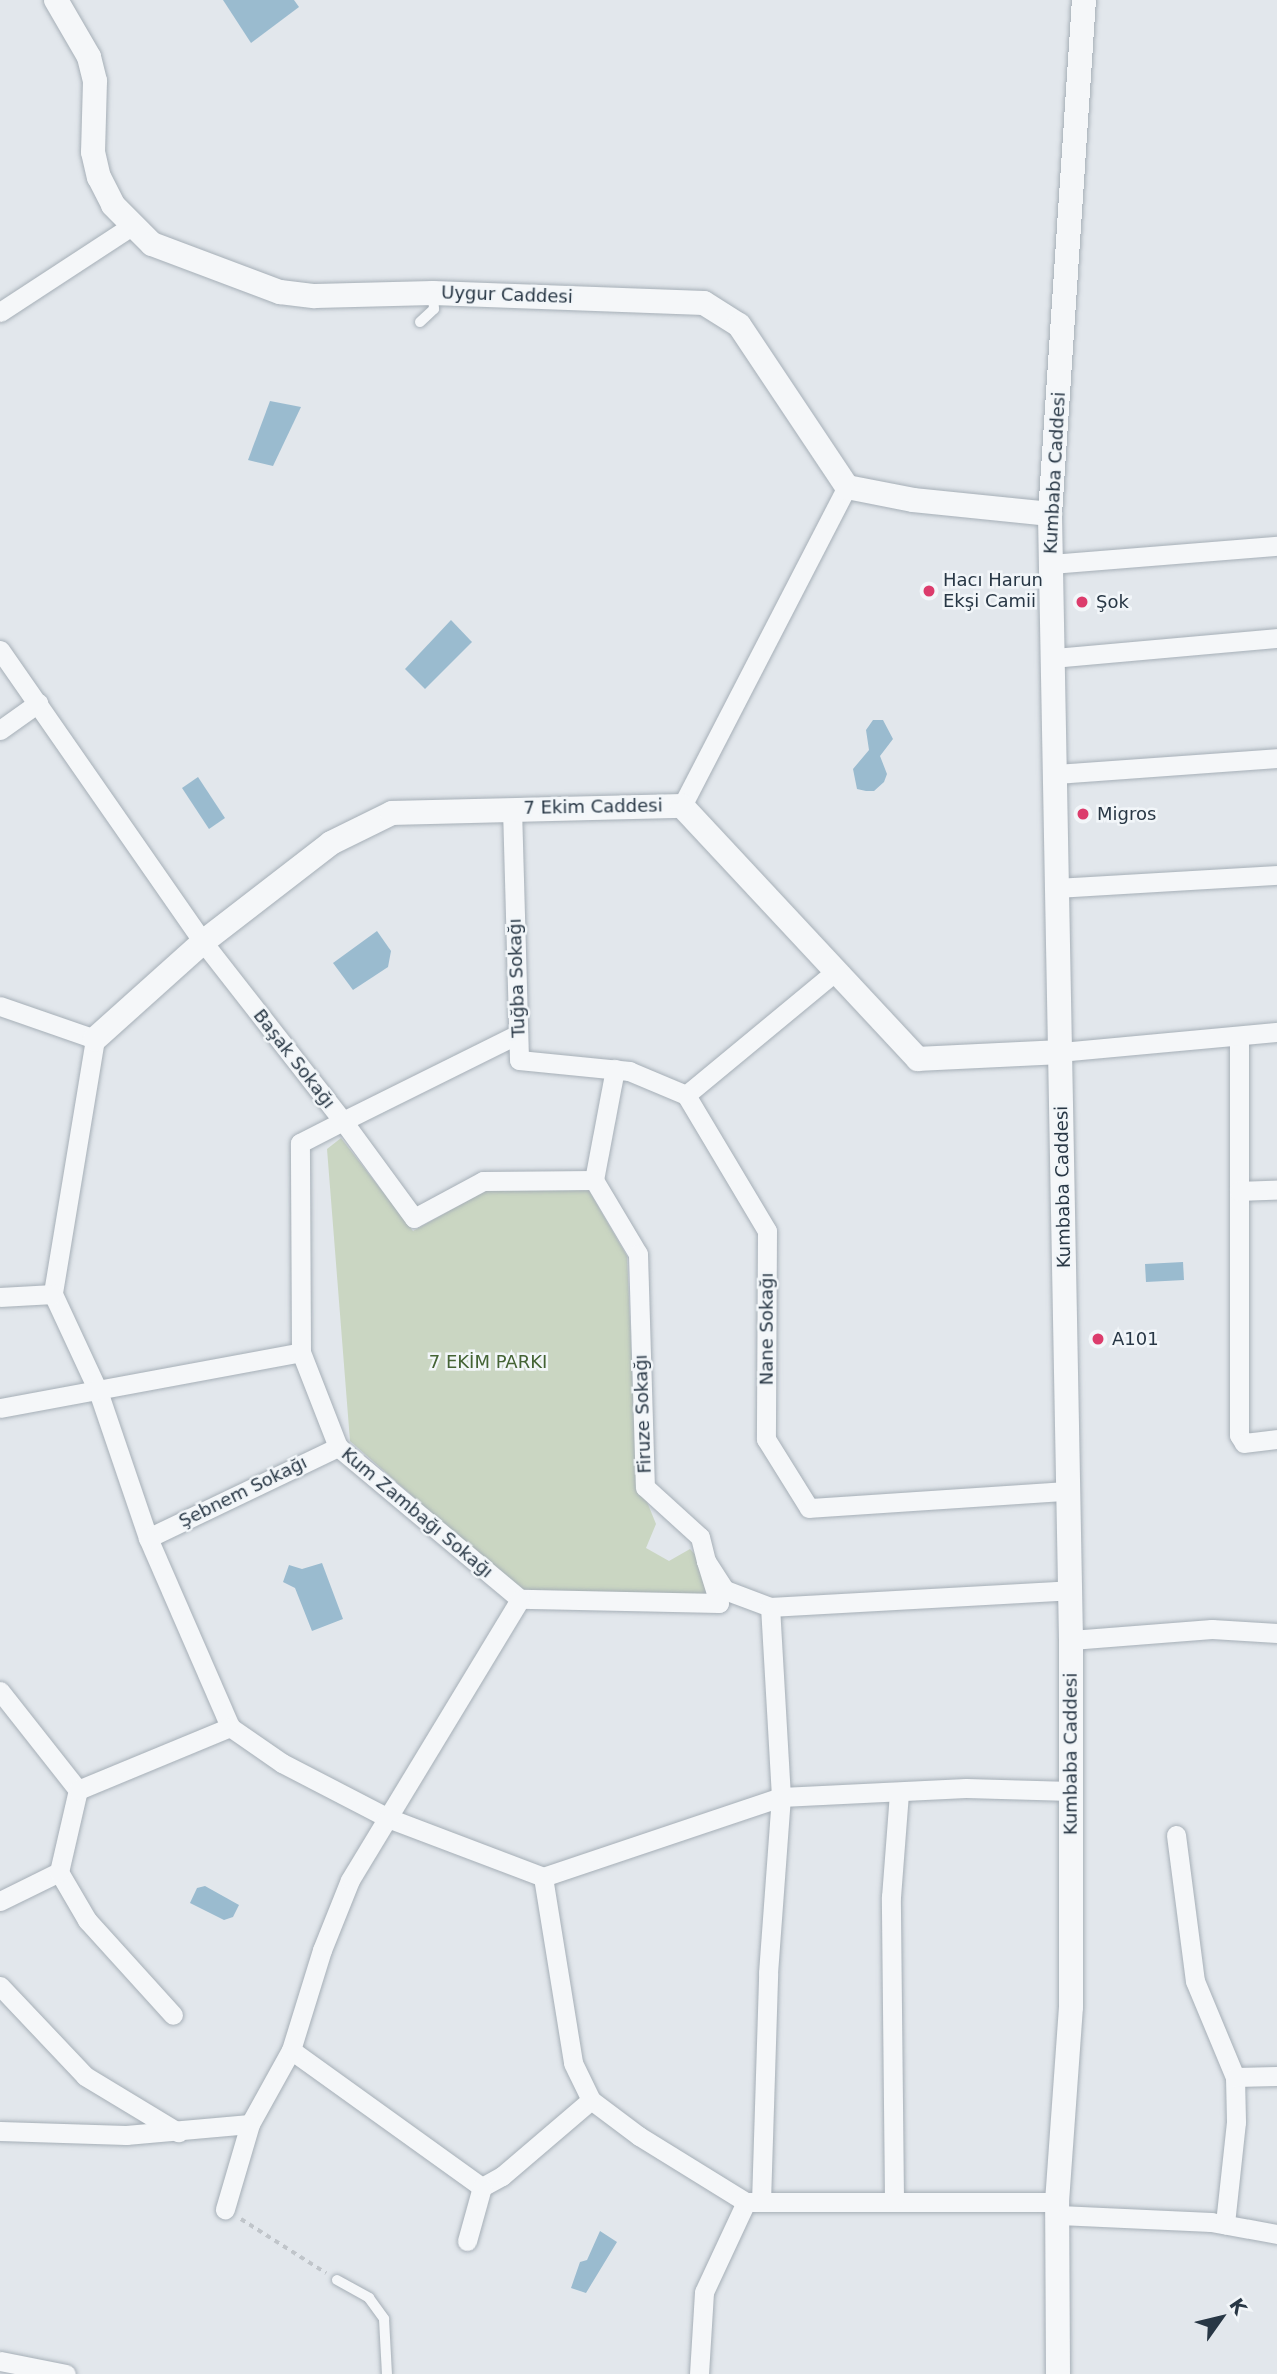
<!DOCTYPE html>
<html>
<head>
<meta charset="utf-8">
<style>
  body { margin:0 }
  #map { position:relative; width:1277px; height:2374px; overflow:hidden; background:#e2e7ec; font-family:"DejaVu Sans",sans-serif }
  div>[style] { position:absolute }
  .green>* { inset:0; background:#cad6c2 }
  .water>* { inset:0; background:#9abbcf }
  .path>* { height:3.5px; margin-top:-1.75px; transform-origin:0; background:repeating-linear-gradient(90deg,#c0c5ca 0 5px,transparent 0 10px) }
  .roads { filter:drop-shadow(0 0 2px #a6afb7) drop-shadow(0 0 2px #a6afb7) }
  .service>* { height:10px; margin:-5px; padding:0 5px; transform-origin:5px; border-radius:5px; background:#f5f7f9 }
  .minor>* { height:19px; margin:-9.5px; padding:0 9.5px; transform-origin:9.5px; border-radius:9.5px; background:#f5f7f9 }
  .tertiary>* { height:24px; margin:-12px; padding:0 12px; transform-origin:12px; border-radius:12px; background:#f5f7f9 }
  .dots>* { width:19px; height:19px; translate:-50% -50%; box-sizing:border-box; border:4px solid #f2f6f9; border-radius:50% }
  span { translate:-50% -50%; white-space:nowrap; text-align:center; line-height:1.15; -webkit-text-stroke:5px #f2f6f9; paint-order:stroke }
  .street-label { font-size:18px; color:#283745 }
  .poi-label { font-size:18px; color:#283745 }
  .left { translate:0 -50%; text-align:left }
  .park-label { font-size:18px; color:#446334 }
  .north { position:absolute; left:1186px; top:2283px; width:70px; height:70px; -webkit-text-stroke:5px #f2f6f9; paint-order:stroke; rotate:56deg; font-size:19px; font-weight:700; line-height:28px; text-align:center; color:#283745 }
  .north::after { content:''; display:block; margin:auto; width:24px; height:32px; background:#283745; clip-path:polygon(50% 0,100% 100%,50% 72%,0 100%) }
</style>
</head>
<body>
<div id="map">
  <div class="green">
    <i style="clip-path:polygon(341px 1138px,413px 1231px,489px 1189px,588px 1189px,627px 1256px,637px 1477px,656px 1524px,646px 1548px,669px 1561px,690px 1549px,708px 1568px,711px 1595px,523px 1593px,350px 1441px,327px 1149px)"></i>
  </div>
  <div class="water">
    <i style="clip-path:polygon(223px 0,294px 0,299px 7px,251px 43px)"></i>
    <i style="clip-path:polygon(270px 401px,301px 407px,273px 466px,248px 460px)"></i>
    <i style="clip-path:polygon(451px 620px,472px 642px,425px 689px,405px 669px)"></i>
    <i style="clip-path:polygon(873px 720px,883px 720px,893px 739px,880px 756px,887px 774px,884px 782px,874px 791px,866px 791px,857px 789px,853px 769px,869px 750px,866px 730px)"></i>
    <i style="clip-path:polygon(198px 777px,225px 818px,209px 829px,182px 788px)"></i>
    <i style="clip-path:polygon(377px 931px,391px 951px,388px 967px,353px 990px,333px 963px)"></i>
    <i style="clip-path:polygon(1183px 1262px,1184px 1280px,1146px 1282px,1145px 1264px)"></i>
    <i style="clip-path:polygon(322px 1563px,343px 1619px,312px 1631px,295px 1588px,283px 1582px,289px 1565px,302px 1569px)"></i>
    <i style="clip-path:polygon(205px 1886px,239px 1905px,233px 1917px,224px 1920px,190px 1903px,197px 1888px)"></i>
    <i style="clip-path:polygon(600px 2231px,617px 2242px,586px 2293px,571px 2288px,580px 2262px,587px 2260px)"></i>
  </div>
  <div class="path">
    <i style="left:241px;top:2219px;width:101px;rotate:32.4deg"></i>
  </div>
  <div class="roads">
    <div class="service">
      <i style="left:420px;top:322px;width:19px;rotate:-43deg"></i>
      <i style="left:434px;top:309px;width:16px;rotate:-94deg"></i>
      <i style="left:337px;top:2280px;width:37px;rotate:29deg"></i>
      <i style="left:369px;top:2298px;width:26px;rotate:54deg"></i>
      <i style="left:384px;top:2319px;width:55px;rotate:86.9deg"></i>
    </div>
    <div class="minor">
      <i style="left:0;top:312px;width:155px;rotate:-33.2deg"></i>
      <i style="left:1051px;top:564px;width:227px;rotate:-4.6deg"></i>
      <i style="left:0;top:650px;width:356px;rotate:55.2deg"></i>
      <i style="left:203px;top:942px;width:227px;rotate:52deg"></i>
      <i style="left:343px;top:1121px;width:195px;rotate:-26.4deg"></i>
      <i style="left:1053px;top:658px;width:225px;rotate:-5.1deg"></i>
      <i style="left:0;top:730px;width:47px;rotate:-35.4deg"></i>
      <i style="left:1055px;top:774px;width:223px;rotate:-4.1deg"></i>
      <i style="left:682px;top:806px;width:359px;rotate:-62.7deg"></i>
      <i style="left:512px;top:808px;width:252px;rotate:88.4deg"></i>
      <i style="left:519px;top:1060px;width:111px;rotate:5.7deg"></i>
      <i style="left:629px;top:1071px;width:62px;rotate:22.8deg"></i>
      <i style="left:1057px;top:888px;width:220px;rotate:-3.4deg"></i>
      <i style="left:0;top:1006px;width:101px;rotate:19.2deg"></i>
      <i style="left:95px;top:1039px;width:258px;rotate:99.4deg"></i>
      <i style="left:53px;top:1294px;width:107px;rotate:65.1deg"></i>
      <i style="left:98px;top:1391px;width:155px;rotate:71.2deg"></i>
      <i style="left:148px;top:1538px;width:206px;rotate:66.5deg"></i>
      <i style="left:230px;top:1727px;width:63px;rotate:34.7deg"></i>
      <i style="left:282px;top:1763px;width:119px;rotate:27.4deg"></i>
      <i style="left:388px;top:1818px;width:166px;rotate:20.8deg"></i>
      <i style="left:543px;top:1877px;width:251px;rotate:-18.6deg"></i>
      <i style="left:781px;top:1797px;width:185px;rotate:-2.8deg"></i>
      <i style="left:966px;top:1788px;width:105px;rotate:1.6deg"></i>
      <i style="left:1239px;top:1036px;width:399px;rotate:90deg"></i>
      <i style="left:1239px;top:1435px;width:9px;rotate:58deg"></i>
      <i style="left:1244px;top:1443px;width:33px;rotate:-7deg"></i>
      <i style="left:1060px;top:1052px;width:218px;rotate:-5.3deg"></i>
      <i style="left:686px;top:1095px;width:158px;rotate:59.2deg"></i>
      <i style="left:767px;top:1231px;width:208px;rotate:90.3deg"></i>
      <i style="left:766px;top:1439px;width:81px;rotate:58.1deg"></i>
      <i style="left:809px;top:1508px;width:260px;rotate:-3.8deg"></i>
      <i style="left:686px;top:1095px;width:195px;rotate:-39.6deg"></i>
      <i style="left:594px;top:1180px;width:113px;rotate:-79.3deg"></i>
      <i style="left:1239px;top:1191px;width:38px;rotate:-2deg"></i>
      <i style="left:0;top:1297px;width:53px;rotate:-3.2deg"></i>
      <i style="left:0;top:1408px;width:306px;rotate:-10.5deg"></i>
      <i style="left:148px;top:1538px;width:211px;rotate:-25.6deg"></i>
      <i style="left:706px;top:1561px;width:44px;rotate:72.8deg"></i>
      <i style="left:719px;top:1603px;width:199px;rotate:-178.8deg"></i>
      <i style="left:520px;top:1599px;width:237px;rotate:-140.1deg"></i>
      <i style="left:338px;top:1447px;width:102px;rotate:-111.3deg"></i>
      <i style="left:301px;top:1352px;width:209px;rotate:-90.3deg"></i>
      <i style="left:300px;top:1143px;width:48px;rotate:-27.1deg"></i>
      <i style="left:343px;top:1121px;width:120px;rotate:53.8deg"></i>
      <i style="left:414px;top:1218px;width:78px;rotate:-28.2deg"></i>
      <i style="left:483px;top:1181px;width:111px;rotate:-0.5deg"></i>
      <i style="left:594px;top:1180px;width:86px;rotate:59.3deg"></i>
      <i style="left:638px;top:1254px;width:233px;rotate:88.3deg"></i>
      <i style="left:645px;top:1487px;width:74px;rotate:42.3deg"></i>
      <i style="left:700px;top:1537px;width:25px;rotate:76deg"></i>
      <i style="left:706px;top:1561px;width:35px;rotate:57deg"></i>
      <i style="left:725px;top:1590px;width:48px;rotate:20.7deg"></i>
      <i style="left:770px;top:1607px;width:300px;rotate:-3.2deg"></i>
      <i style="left:1071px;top:1640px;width:141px;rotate:-4.5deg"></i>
      <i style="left:1212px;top:1629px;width:65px;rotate:3.5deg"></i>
      <i style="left:0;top:1691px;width:126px;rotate:51.8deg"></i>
      <i style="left:1176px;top:1835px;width:147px;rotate:82.6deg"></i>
      <i style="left:1195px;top:1981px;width:104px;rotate:67.4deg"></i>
      <i style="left:1235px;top:2077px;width:45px;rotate:88.7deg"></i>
      <i style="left:1236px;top:2122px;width:103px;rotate:96.2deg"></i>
      <i style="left:59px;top:1872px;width:56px;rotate:59.7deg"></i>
      <i style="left:87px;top:1920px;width:128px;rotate:47.8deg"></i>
      <i style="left:543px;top:1877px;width:188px;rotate:80.8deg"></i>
      <i style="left:573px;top:2063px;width:41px;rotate:64.1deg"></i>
      <i style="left:591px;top:2100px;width:60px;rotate:36.9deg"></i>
      <i style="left:639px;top:2136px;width:126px;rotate:31.7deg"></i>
      <i style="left:746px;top:2202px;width:311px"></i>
      <i style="left:0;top:1901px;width:66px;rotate:-26.2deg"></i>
      <i style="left:59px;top:1872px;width:84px;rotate:-77deg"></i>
      <i style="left:78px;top:1790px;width:165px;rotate:-22.5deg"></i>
      <i style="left:0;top:1986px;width:124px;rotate:46.6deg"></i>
      <i style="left:85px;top:2076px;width:109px;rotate:31.1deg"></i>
      <i style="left:291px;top:2050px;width:235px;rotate:35.7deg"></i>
      <i style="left:482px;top:2187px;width:23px;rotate:-29deg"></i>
      <i style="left:502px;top:2176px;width:117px;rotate:-40.5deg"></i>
      <i style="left:1235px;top:2077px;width:42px;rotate:-1.4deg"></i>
      <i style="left:250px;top:2124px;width:85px;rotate:-61deg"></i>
      <i style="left:291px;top:2050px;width:105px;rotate:-72.8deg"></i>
      <i style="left:322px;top:1950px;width:75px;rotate:-68.2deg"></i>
      <i style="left:350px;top:1880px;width:328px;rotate:-58.8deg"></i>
      <i style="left:0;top:2131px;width:126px;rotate:1.8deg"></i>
      <i style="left:126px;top:2135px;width:124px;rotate:-5.1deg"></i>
      <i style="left:250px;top:2124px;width:89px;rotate:106.4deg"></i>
      <i style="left:894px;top:2199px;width:302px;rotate:-90.6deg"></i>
      <i style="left:891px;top:1897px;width:104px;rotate:-85.6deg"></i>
      <i style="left:761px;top:2202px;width:229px;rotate:-88.2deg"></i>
      <i style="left:768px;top:1973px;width:176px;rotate:-85.8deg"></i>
      <i style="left:781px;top:1797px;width:190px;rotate:-93.3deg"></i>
      <i style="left:1059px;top:2215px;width:152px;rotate:2.6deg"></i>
      <i style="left:1211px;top:2222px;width:67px;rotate:10.3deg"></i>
      <i style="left:467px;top:2241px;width:56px;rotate:-74.5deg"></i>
      <i style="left:0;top:2361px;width:67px;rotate:11.1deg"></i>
      <i style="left:699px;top:2374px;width:82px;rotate:-86.5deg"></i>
      <i style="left:704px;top:2292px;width:99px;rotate:-65deg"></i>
    </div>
    <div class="tertiary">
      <i style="left:56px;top:0;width:66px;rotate:59.9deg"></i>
      <i style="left:89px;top:57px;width:25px;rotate:76deg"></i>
      <i style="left:95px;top:81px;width:71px;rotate:91.6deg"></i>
      <i style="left:93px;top:152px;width:26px;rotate:77deg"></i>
      <i style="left:99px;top:177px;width:31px;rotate:63deg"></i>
      <i style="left:113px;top:205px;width:55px;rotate:45deg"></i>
      <i style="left:152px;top:244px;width:137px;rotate:20.6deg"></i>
      <i style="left:280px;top:292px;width:35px;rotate:7deg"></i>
      <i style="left:315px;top:296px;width:118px;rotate:-1.5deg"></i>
      <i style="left:433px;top:293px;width:271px;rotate:2.1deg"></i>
      <i style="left:704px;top:303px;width:41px;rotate:32.2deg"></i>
      <i style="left:739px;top:325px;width:195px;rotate:56.3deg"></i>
      <i style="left:847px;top:487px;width:67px;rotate:11.1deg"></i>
      <i style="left:913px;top:500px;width:138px;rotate:5.8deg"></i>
      <i style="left:95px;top:1039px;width:145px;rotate:-41.9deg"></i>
      <i style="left:203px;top:942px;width:162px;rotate:-37.7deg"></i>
      <i style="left:331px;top:843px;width:68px;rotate:-26.2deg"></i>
      <i style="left:392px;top:813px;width:290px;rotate:-1.4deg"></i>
      <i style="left:682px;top:806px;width:346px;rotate:47deg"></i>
      <i style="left:918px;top:1059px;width:142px;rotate:-2.8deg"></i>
      <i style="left:1058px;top:2374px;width:172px;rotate:-90.3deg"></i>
      <i style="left:1057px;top:2202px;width:196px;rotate:-85.9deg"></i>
      <i style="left:1071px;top:2007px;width:367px;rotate:-90deg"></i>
      <i style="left:1071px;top:1640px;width:1126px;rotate:-91.07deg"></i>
      <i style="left:1050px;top:514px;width:515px;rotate:-86.22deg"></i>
    </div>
  </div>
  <div class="dots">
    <i style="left:929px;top:591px;background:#dc3c6c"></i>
    <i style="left:1082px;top:602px;background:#dc3c6c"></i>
    <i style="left:1083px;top:814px;background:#dc3c6c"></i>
    <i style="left:1098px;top:1339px;background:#dc3c6c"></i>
  </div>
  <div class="street-label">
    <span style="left:507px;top:295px;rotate:2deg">Uygur Caddesi</span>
    <span style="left:1055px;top:473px;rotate:-87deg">Kumbaba Caddesi</span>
    <span style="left:593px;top:807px;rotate:-1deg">7 Ekim Caddesi</span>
    <span style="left:517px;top:978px;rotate:-92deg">Tuğba Sokağı</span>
    <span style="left:294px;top:1059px;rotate:52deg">Başak Sokağı</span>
    <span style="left:1063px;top:1187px;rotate:-91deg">Kumbaba Caddesi</span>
    <span style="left:767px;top:1329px;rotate:-90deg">Nane Sokağı</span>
    <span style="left:643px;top:1414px;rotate:-92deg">Firuze Sokağı</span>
    <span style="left:243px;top:1492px;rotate:-26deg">Şebnem Sokağı</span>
    <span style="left:417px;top:1513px;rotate:40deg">Kum Zambağı Sokağı</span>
    <span style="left:1071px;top:1754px;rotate:-90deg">Kumbaba Caddesi</span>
  </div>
  <div class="poi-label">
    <span class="left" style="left:943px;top:591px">Hacı Harun<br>Ekşi Camii</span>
    <span class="left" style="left:1096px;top:602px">Şok</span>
    <span class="left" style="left:1097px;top:814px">Migros</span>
    <span class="left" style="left:1112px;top:1339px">A101</span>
  </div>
  <div class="park-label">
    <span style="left:488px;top:1362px">7 EKİM PARKI</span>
  </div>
  <div class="north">K</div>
</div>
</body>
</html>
